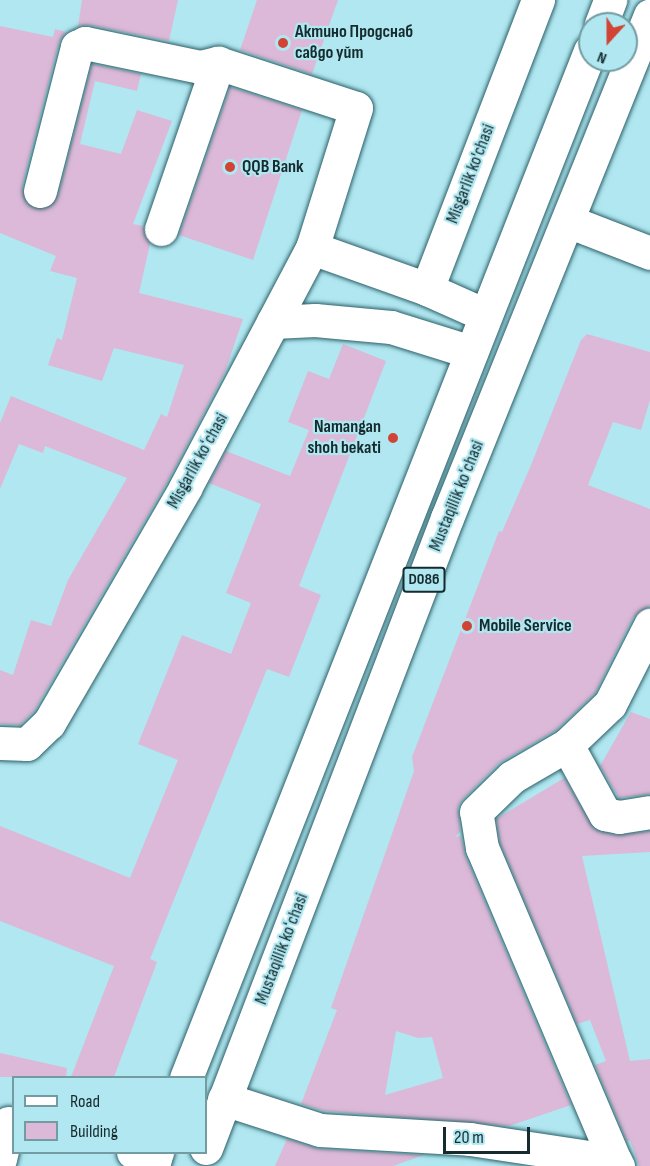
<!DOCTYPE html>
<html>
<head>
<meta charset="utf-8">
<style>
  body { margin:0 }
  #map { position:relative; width:650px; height:1166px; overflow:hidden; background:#b0e7f0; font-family:"Sofia Sans Condensed",sans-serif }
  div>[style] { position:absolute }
  .building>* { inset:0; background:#dcb9d8 }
  .roads { filter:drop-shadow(0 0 2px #2c6069) drop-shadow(0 0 2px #2c6069) }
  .minor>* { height:33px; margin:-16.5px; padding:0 16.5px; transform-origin:16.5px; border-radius:16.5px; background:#fff }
  .major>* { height:33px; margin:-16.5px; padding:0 16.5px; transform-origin:16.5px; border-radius:16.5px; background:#fff }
  .dots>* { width:16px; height:16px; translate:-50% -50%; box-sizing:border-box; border:3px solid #b0e7f0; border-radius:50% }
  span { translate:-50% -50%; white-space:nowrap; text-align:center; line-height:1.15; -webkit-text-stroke:4.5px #b0e7f0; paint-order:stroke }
  .shield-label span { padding:2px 4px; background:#b0e7f0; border:2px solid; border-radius:4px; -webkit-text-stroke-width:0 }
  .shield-label { font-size:16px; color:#152b2e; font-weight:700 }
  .poi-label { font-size:18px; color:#152b2e; font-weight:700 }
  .left { translate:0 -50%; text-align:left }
  .right { translate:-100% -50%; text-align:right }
  .street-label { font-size:18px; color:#152b2e }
  .legend { position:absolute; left:12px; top:1076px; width:195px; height:78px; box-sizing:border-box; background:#b0e7f0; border:2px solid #729ca2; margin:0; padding:8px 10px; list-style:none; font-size:18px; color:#152b2e }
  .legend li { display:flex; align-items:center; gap:12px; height:30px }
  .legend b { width:30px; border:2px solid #729ca2 }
  .north { position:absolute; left:578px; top:12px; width:60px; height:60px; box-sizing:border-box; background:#b0e7f0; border:2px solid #729ca2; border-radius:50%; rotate:201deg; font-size:16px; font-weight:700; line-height:24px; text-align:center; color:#152b2e }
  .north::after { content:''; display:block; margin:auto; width:21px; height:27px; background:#d14435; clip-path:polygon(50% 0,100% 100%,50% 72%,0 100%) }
  .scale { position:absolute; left:443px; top:1127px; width:87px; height:27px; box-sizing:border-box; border:3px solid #152b2e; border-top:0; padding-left:8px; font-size:18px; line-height:21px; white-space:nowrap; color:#152b2e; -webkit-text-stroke:4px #b0e7f0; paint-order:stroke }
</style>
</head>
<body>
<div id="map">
  <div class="building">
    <i style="clip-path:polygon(82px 0,178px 0,169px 41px,89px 25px,78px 26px)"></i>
    <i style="clip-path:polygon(257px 0,338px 0,312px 74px,240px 50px)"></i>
    <i style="clip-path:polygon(0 26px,53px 37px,55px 29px,66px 32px,59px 42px,22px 186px,27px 204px,44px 209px,58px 196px,92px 64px,141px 74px,137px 91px,95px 81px,80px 144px,121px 154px,137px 110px,172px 121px,133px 224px,143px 226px,150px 244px,139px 293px,243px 319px,225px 372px,169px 479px,34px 711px,20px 725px,0 724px,0 670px,13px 675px,31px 620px,51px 626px,68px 580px,127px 478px,45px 446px,43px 453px,19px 444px,0 489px,0 423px,11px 396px,144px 450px,161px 414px,167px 417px,184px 365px,114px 348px,102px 381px,48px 365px,57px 338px,62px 340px,77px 278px,50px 271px,56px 256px,0 233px)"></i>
    <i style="clip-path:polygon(230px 87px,302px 110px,253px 260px,179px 235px)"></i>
    <i style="clip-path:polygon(evenodd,587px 334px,650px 352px,650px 400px,641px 430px,613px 422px,588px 485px,650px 509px,650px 606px,633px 617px,595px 693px,556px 730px,499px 763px,463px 799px,458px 807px,460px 832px,455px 837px,461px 836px,465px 855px,571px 1105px,509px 1126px,324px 1111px,301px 1104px,337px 1010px,331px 1008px,414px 771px,412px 757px,499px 531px,502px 532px,531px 465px,581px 340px,587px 334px,396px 1031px,418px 1038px,432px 1037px,443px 1078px,385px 1095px,396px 1031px)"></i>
    <i style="clip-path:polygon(343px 344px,386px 361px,299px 586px,321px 595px,289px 677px,267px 669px,150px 959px,157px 962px,114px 1077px,71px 1077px,114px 966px,0 921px,0 826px,130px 878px,178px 760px,138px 744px,182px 635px,231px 654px,251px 603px,226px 593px,261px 504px,209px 483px,226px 451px,290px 476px,309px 430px,288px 422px,308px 371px,329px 379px)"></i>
    <i style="clip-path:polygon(631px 712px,650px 719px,650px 794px,619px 798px,600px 766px)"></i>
    <i style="clip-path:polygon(564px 778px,594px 829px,615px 835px,650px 831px,650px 852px,582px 856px,630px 1061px,650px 1059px,650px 1166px,639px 1166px,630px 1140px,627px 1142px,595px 1065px,606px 1061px,590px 1020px,577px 1024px,500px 843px,496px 819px)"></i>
    <i style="clip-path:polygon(0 1053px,67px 1068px,66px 1077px,0 1077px)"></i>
    <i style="clip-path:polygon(287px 1139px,319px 1149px,424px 1155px,393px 1166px,275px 1166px)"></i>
  </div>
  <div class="roads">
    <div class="minor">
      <i style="left:40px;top:191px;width:149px;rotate:-75.6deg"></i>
      <i style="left:77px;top:47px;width:9px;rotate:-27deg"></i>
      <i style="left:85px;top:43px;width:117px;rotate:11.8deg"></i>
      <i style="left:200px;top:67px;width:18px;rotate:-13deg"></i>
      <i style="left:218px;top:63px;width:145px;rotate:18.1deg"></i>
      <i style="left:356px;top:108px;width:147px;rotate:107.4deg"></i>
      <i style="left:568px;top:221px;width:88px;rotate:21.3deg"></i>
      <i style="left:161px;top:229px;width:176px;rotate:-71deg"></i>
      <i style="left:485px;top:315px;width:64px;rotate:-155.9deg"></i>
      <i style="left:427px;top:289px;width:310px;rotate:-69deg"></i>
      <i style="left:273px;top:322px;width:84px;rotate:-62.2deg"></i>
      <i style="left:312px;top:248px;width:122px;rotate:19.6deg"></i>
      <i style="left:0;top:743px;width:27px;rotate:2deg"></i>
      <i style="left:27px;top:744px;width:30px;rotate:-44deg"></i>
      <i style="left:49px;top:723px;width:272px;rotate:-59.9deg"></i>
      <i style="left:185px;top:488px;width:188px;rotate:-62.1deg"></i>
      <i style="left:273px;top:322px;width:42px;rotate:-2.7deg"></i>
      <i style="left:315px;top:320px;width:76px;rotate:5.3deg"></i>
      <i style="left:391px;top:327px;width:84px;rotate:17.4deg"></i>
      <i style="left:567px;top:745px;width:79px;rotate:61.2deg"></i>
      <i style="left:605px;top:814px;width:14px;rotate:12deg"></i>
      <i style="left:619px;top:817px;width:31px;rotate:-9deg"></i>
      <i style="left:224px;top:1099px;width:101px;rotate:17.9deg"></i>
      <i style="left:320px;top:1130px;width:150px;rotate:3.4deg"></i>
      <i style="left:470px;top:1139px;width:147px;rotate:8.6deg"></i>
      <i style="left:615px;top:1161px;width:6px;rotate:59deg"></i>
      <i style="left:133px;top:1152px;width:23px;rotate:18deg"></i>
      <i style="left:0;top:1159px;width:37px;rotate:-77deg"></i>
      <i style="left:615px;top:1161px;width:340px;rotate:-113deg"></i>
      <i style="left:482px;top:848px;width:36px;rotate:-99deg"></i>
      <i style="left:476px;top:812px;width:50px;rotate:-44.2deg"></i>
      <i style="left:512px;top:777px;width:64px;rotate:-30.2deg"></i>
      <i style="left:567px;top:745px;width:59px;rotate:-43.6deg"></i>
      <i style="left:610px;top:704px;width:89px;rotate:-63.1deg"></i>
    </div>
    <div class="major">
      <i style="left:601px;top:24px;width:26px;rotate:-69deg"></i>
      <i style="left:186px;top:1078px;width:1104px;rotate:-68.53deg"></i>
      <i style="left:206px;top:1148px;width:675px;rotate:-69.07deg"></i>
      <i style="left:447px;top:518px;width:542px;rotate:-68.02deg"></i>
      <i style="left:152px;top:1166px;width:15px;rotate:-70deg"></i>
    </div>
  </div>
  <div class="dots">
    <i style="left:283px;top:43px;background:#d14435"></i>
    <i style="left:230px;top:167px;background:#d14435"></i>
    <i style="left:393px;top:438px;background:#d14435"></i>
    <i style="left:467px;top:626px;background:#d14435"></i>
  </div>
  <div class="shield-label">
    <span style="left:424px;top:580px">D086</span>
  </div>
  <div class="poi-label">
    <span class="left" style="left:295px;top:43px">Актино Продснаб<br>савдо уйт</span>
    <span class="left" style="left:242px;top:167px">QQB Bank</span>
    <span class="right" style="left:381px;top:438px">Namangan<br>shoh bekati</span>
    <span class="left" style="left:479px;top:626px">Mobile Service</span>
  </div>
  <div class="street-label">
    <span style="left:471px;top:174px;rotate:-69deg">Misgarlik ko'chasi</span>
    <span style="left:198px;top:461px;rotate:-61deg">Misgarlik koʻchasi</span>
    <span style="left:457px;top:496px;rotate:-68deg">Mustaqillik koʻchasi</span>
    <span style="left:282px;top:949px;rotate:-69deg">Mustaqillik koʻchasi</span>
  </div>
  <ul class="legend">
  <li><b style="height:8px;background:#fff"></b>Road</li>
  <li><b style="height:16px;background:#dcb9d8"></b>Building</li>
  </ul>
  <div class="north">N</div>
  <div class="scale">20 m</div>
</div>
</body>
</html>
